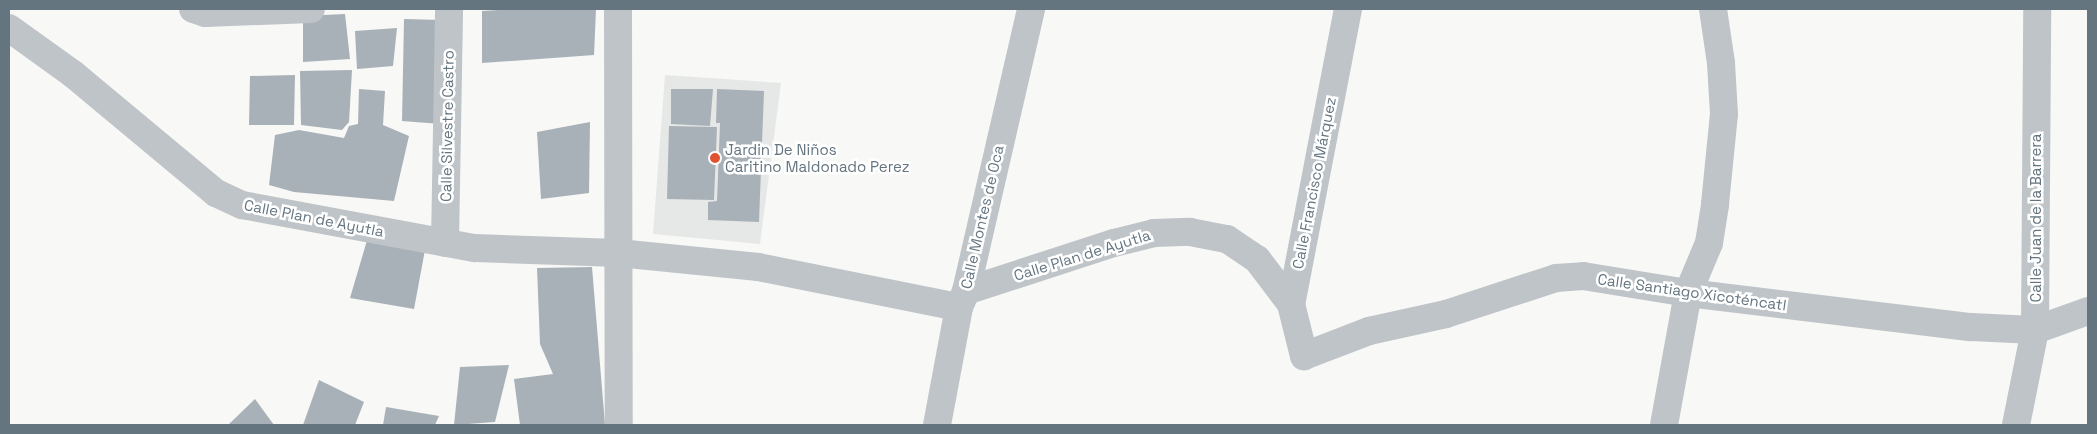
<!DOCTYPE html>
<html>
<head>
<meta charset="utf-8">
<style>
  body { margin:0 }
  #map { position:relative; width:2097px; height:434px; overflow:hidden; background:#f8f8f6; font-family:"Space Grotesk",sans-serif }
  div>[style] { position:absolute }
  .built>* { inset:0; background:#e6e7e7 }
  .building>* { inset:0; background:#a8b1b7 }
  .minor>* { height:28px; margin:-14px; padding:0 14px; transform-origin:14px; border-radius:14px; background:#bfc4c8 }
  .dots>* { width:14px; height:14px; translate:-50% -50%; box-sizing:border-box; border:2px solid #fff; border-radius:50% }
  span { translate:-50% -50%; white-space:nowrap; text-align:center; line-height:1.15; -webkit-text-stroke:5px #fff; paint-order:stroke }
  .street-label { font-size:15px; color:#647580 }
  .poi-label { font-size:15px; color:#647580 }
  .left { translate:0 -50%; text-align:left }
  .frame { position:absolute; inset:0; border:10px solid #647580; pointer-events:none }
</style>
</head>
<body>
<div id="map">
  <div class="built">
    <i style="clip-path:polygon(665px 75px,781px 83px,760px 244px,653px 234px)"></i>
  </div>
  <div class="building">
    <i style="clip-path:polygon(516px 9px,596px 9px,594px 55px,482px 63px,482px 11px)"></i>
    <i style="clip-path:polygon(345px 14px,350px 59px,303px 62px,303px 16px)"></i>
    <i style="clip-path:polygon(404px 19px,442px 20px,441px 124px,402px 121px)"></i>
    <i style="clip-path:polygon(397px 28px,393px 66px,357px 69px,355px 31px)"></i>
    <i style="clip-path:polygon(352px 70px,349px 122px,342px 130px,301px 125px,300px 71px)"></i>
    <i style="clip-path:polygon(295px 75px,294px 125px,249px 125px,250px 76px)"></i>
    <i style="clip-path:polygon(359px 89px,385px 91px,383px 125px,409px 136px,394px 201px,294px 192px,269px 185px,275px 135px,299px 130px,344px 138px,349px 126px,358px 124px)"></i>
    <i style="clip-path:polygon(671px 89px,713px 89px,710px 126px,671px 124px)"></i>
    <i style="clip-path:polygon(717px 89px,764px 91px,759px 222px,708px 220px,708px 202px,717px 201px,720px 123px,716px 123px)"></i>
    <i style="clip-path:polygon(590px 122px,589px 193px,541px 199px,537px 132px)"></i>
    <i style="clip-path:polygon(669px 126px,717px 127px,714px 200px,667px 199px)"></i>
    <i style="clip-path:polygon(368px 237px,425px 250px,414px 309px,350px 298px)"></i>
    <i style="clip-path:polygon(592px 267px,605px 425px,520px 425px,514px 379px,553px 374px,540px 344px,537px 268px)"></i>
    <i style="clip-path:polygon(509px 365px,495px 422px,454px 425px,460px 367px)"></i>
    <i style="clip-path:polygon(319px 380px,364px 402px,355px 425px,303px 425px)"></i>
    <i style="clip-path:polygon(255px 399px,274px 425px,228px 425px)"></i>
    <i style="clip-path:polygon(386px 407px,439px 416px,435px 425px,383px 425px)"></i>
  </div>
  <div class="minor">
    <i style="left:193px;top:9px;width:13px;rotate:18deg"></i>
    <i style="left:205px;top:13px;width:106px;rotate:-2.2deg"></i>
    <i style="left:618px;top:9px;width:416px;rotate:89.9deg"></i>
    <i style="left:1348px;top:9px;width:300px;rotate:100.9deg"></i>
    <i style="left:1291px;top:304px;width:54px;rotate:76deg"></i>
    <i style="left:1304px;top:356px;width:70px;rotate:-21deg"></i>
    <i style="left:1369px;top:331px;width:79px;rotate:-12.4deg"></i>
    <i style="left:1446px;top:314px;width:116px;rotate:-18.1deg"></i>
    <i style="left:1556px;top:278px;width:27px;rotate:-4deg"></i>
    <i style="left:1583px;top:276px;width:106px;rotate:9.2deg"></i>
    <i style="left:1688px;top:293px;width:285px;rotate:6.9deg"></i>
    <i style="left:1971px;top:327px;width:64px;rotate:2.7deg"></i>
    <i style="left:2035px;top:330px;width:56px;rotate:-19.7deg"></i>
    <i style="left:9px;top:28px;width:79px;rotate:35.7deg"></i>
    <i style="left:73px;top:74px;width:186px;rotate:39.8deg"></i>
    <i style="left:216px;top:193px;width:29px;rotate:25deg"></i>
    <i style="left:242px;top:205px;width:237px;rotate:10.5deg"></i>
    <i style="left:475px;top:248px;width:143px;rotate:2deg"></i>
    <i style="left:618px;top:253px;width:141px;rotate:5.7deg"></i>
    <i style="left:758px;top:267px;width:205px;rotate:11.3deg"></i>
    <i style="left:445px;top:243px;width:234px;rotate:-89deg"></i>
    <i style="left:966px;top:291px;width:156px;rotate:-18deg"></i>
    <i style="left:1114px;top:243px;width:41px;rotate:-14deg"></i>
    <i style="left:1154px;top:233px;width:36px;rotate:-2deg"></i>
    <i style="left:1190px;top:232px;width:38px;rotate:11deg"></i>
    <i style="left:1227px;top:239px;width:36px;rotate:34deg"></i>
    <i style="left:1257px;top:259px;width:56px;rotate:52.9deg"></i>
    <i style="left:937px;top:425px;width:120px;rotate:-79.4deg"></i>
    <i style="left:959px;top:307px;width:17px;rotate:-66deg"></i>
    <i style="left:966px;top:291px;width:289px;rotate:-77deg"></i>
    <i style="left:1664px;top:425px;width:134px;rotate:-79.7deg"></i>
    <i style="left:1688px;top:293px;width:54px;rotate:-67.2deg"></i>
    <i style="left:1709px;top:243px;width:39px;rotate:-81deg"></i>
    <i style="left:1715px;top:204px;width:90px;rotate:-84.3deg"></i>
    <i style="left:1724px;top:114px;width:51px;rotate:-93.4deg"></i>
    <i style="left:1721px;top:63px;width:55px;rotate:-98.4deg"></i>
    <i style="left:2016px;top:425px;width:97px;rotate:-78.7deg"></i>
    <i style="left:2035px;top:330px;width:321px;rotate:-89.6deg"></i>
  </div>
  <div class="dots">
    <i style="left:715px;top:158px;background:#e0512f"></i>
  </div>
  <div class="street-label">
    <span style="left:447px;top:126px;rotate:-89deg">Calle Silvestre Castro</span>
    <span style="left:1314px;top:183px;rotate:-79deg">Calle Francisco Márquez</span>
    <span style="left:982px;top:217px;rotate:-77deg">Calle Montes de Oca</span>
    <span style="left:314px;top:218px;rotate:11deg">Calle Plan de Ayutla</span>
    <span style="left:2036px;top:218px;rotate:-90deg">Calle Juan de la Barrera</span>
    <span style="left:1082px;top:255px;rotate:-17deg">Calle Plan de Ayutla</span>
    <span style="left:1692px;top:292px;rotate:8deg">Calle Santiago Xicoténcatl</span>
  </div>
  <div class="poi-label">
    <span class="left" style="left:725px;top:158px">Jardin De Niños<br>Caritino Maldonado Perez</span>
  </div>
  <div class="frame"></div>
</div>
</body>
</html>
